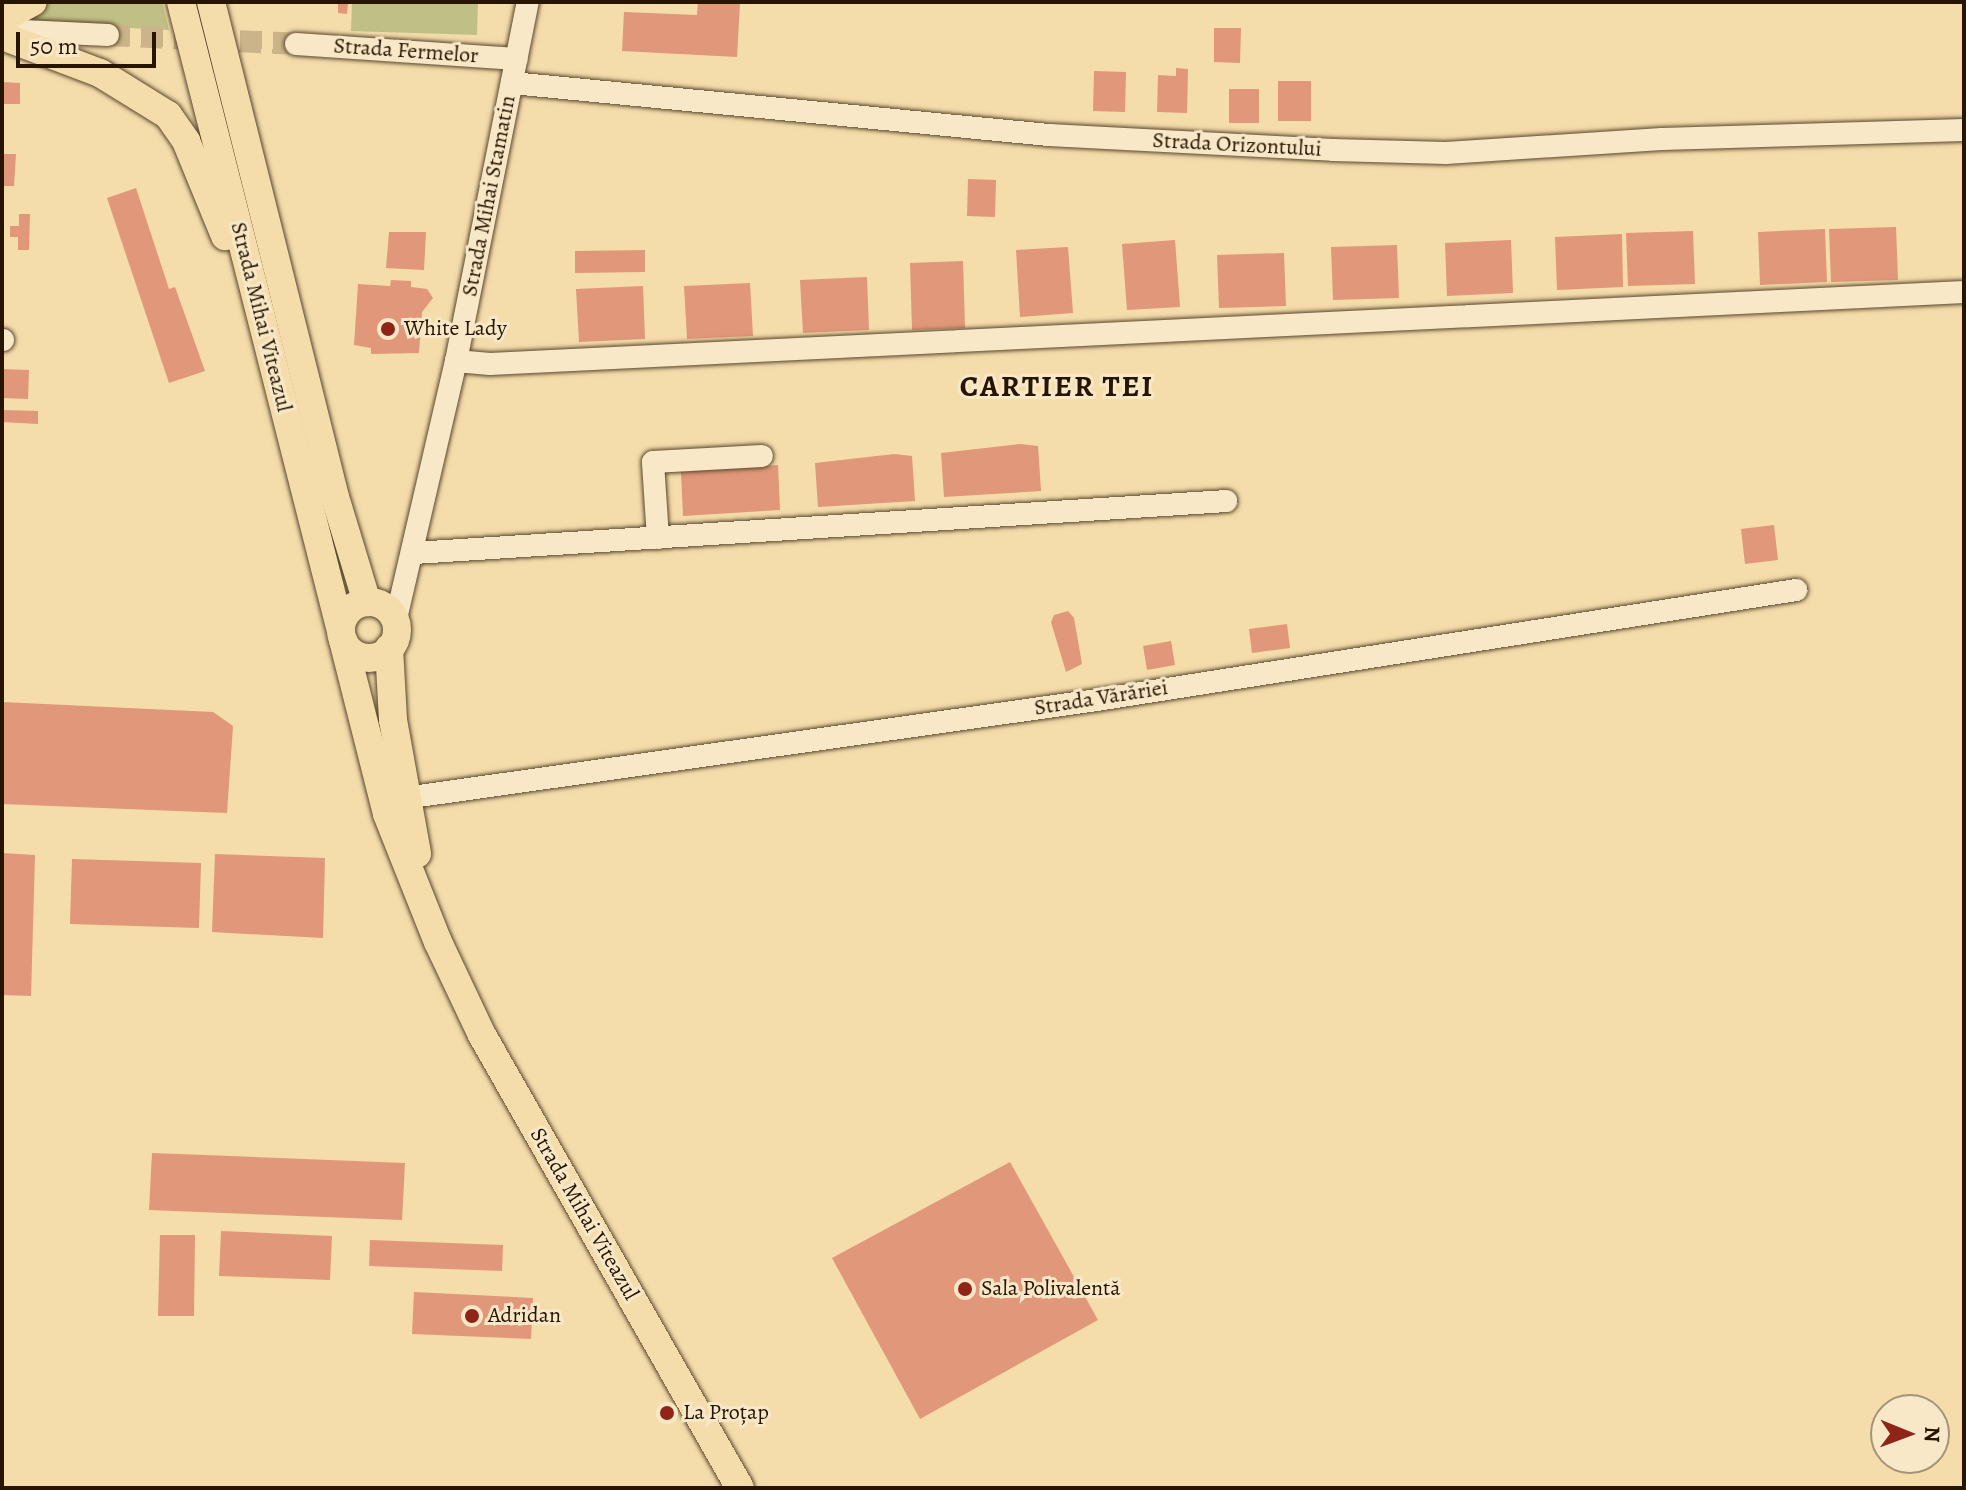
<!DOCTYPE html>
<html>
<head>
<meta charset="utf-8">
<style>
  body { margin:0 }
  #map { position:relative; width:1966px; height:1490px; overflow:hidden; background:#f4dcab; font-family:Alegreya,serif }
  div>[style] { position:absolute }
  .green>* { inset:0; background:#c0bf85 }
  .building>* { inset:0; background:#e19779 }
  .minor-tunnel>* { height:22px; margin-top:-11px; transform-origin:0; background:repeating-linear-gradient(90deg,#cbb489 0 22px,transparent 0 33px) }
  .roads { filter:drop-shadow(0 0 2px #5a472c) drop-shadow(0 0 2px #5a472c) }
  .minor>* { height:22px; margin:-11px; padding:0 11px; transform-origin:11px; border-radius:11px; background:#f8e8c8 }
  .major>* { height:28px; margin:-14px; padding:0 14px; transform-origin:14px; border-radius:14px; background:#f4dcab }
  .major>.ring { margin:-14px; padding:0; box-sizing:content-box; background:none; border:28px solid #f4dcab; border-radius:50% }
  .dots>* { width:22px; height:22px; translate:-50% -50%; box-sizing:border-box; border:4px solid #f8e8c8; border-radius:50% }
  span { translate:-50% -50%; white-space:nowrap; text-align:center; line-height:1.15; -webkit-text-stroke:6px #f8e8c8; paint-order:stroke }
  .street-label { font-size:22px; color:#271501 }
  .poi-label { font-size:22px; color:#271501 }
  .left { translate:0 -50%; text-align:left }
  .district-label { font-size:30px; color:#271501; font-weight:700; letter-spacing:2px }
  .frame { position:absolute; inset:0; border:4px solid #271501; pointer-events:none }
  .north { position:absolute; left:1870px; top:1394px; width:80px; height:80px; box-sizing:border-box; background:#f8e8c8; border:2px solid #a49478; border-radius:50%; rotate:91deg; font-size:22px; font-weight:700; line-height:32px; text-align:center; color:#271501 }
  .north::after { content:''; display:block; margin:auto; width:28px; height:36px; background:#8f2418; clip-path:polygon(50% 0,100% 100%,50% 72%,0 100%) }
  .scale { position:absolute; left:16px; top:32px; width:140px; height:36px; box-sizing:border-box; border:4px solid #271501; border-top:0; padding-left:10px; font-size:24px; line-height:28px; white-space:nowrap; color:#271501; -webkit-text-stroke:6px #f8e8c8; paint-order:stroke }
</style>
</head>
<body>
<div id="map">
  <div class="green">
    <i style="clip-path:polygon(52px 2px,162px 2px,169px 30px,34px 23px,32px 13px)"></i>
    <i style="clip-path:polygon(352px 2px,478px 2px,477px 35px,351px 31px)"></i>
  </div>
  <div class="building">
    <i style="clip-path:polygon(698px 2px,740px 2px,737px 57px,622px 51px,624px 12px,697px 15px)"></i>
    <i style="clip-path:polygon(338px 3px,348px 3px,347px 14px,338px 13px)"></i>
    <i style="clip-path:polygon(1214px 28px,1241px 28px,1240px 63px,1214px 62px)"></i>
    <i style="clip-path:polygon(1176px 68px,1188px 69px,1187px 113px,1157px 112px,1158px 75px,1176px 76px)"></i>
    <i style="clip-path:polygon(1094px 71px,1126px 72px,1125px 112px,1093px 111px)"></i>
    <i style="clip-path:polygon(1278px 81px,1311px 81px,1311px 121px,1278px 121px)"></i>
    <i style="clip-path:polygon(2px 82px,20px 83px,20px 104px,2px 104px)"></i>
    <i style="clip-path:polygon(1229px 89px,1259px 89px,1259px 123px,1229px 123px)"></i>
    <i style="clip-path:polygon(2px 154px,16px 154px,14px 186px,2px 186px)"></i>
    <i style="clip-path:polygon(968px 179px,996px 180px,995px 217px,967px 216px)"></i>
    <i style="clip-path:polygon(136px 188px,169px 289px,175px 287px,205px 371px,169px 383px,107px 198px)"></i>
    <i style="clip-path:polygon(19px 214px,30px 214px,29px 250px,18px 250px,18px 237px,10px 237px,10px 226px,19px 226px)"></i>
    <i style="clip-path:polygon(1896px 227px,1898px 280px,1831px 282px,1829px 229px)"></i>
    <i style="clip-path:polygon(1825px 229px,1827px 282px,1760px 285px,1758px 232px)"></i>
    <i style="clip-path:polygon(1693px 231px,1695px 284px,1628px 286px,1626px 233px)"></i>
    <i style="clip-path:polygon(389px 232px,426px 232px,424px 270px,386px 268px)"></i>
    <i style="clip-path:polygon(1622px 234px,1623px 287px,1557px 290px,1555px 237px)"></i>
    <i style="clip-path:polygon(1175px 240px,1180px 307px,1127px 310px,1122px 244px)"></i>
    <i style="clip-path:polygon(1511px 240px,1513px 293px,1447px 296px,1445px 243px)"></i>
    <i style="clip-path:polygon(1397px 245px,1399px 298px,1333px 300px,1331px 247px)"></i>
    <i style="clip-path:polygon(1068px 247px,1073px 313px,1020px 317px,1016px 250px)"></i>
    <i style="clip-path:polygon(645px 250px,645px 272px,575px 273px,575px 251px)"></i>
    <i style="clip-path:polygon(1284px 253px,1286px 306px,1219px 308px,1217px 255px)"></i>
    <i style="clip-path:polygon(963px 261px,965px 328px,912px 330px,910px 263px)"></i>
    <i style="clip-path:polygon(867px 277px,869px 330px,803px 333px,800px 280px)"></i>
    <i style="clip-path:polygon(391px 280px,411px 281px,411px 287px,427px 289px,433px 298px,422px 312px,419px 353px,371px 354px,371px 348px,354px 345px,358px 284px,390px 286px)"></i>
    <i style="clip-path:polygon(750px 283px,753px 336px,687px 339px,684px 286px)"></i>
    <i style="clip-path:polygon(643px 286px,645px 339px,579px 342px,576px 289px)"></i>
    <i style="clip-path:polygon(2px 369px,29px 370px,28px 399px,2px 398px)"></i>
    <i style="clip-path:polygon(2px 410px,38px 411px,38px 424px,2px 422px)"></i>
    <i style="clip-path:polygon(1020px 444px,1038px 446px,1041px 491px,944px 497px,941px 453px)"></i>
    <i style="clip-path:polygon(894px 454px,912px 456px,915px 501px,818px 507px,815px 463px)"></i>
    <i style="clip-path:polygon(778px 465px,780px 510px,683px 516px,681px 472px)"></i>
    <i style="clip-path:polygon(1774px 525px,1778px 560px,1745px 564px,1741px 529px)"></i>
    <i style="clip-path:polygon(1068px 611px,1074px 618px,1082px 664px,1066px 672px,1051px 622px,1054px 615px)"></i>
    <i style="clip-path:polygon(1287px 624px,1290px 648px,1252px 653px,1249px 629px)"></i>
    <i style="clip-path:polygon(1171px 641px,1175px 665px,1147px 670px,1143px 646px)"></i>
    <i style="clip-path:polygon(2px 702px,213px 712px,233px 726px,227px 813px,2px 804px)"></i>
    <i style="clip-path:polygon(2px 853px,35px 855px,31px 996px,2px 995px)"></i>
    <i style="clip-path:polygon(215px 854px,325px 858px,323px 938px,212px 932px)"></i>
    <i style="clip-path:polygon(72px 859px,201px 863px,199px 928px,70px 924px)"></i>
    <i style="clip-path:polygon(152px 1153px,405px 1163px,402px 1220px,149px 1210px)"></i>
    <i style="clip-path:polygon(1010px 1162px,1098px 1320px,920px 1419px,832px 1258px)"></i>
    <i style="clip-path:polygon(221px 1231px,332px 1236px,330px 1280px,219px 1276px)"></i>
    <i style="clip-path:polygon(160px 1235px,195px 1235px,194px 1316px,158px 1316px)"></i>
    <i style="clip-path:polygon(370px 1240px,503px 1245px,502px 1271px,369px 1266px)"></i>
    <i style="clip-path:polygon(414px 1292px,533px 1298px,531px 1339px,412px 1334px)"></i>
  </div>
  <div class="minor-tunnel">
    <i style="left:108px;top:35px;width:188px;rotate:2.7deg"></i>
  </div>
  <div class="roads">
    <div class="minor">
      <i style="left:2px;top:30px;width:106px;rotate:2.7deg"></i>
      <i style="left:296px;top:44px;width:221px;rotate:3.9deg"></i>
      <i style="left:512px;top:83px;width:540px;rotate:5.53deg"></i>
      <i style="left:1049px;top:135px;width:284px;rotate:3deg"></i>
      <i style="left:1333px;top:150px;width:113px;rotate:1.5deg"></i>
      <i style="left:1446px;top:153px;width:216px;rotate:-3.7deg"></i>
      <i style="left:1662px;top:139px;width:302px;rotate:-1.7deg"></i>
      <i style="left:2px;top:340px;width:1px"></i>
      <i style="left:456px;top:361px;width:34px;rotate:5deg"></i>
      <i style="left:490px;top:364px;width:1476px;rotate:-2.8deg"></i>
      <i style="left:658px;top:538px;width:76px;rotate:-93.8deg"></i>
      <i style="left:653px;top:462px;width:109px;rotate:-3.2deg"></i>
      <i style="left:414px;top:553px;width:814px;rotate:-3.66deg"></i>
      <i style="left:395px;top:623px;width:269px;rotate:-76.9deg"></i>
      <i style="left:456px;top:361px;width:366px;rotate:-78.7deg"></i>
      <i style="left:405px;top:798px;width:699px;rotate:-8.06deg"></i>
      <i style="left:1097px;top:700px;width:708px;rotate:-8.94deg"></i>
    </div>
    <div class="major">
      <i style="left:181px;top:2px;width:649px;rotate:75.73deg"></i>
      <i style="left:211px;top:2px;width:510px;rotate:75.94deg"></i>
      <i style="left:335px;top:497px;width:110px;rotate:73.1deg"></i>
      <i style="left:2px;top:19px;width:35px;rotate:-29deg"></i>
      <i style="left:2px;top:36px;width:105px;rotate:20.7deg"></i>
      <i style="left:100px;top:73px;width:80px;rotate:31.7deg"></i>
      <i style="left:168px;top:115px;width:32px;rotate:55deg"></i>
      <i style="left:186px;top:141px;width:103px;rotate:67.7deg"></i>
      <i class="ring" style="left:341px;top:602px;width:28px;height:28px"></i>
      <i style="left:343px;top:640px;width:179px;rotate:75.8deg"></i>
      <i style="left:387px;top:814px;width:138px;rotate:68.3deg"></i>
      <i style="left:438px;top:942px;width:103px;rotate:64.7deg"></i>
      <i style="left:482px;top:1035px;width:521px;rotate:60.34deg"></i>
      <i style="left:389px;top:648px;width:72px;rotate:86.8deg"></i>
      <i style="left:393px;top:720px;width:136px;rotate:79.8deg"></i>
    </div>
  </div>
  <div class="dots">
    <i style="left:388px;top:329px;background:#8f2418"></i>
    <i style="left:965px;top:1289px;background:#8f2418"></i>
    <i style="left:472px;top:1316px;background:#8f2418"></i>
    <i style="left:667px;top:1413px;background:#8f2418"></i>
  </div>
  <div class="street-label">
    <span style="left:406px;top:51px;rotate:4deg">Strada Fermelor</span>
    <span style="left:1237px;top:145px;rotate:3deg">Strada Orizontului</span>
    <span style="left:489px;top:196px;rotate:-79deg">Strada Mihai Stamatin</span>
    <span style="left:261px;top:317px;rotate:76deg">Strada Mihai Viteazul</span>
    <span style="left:1101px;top:698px;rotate:-9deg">Strada Vărăriei</span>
    <span style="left:584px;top:1214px;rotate:60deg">Strada Mihai Viteazul</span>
  </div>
  <div class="poi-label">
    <span class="left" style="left:404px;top:329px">White Lady</span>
    <span class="left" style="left:981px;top:1289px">Sala Polivalentă</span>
    <span class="left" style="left:488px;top:1316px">Adridan</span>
    <span class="left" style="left:683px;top:1413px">La Proțap</span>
  </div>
  <div class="district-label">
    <span style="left:1057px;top:386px">CARTIER TEI</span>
  </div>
  <div class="frame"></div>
  <div class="north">N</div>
  <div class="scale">50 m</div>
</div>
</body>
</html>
